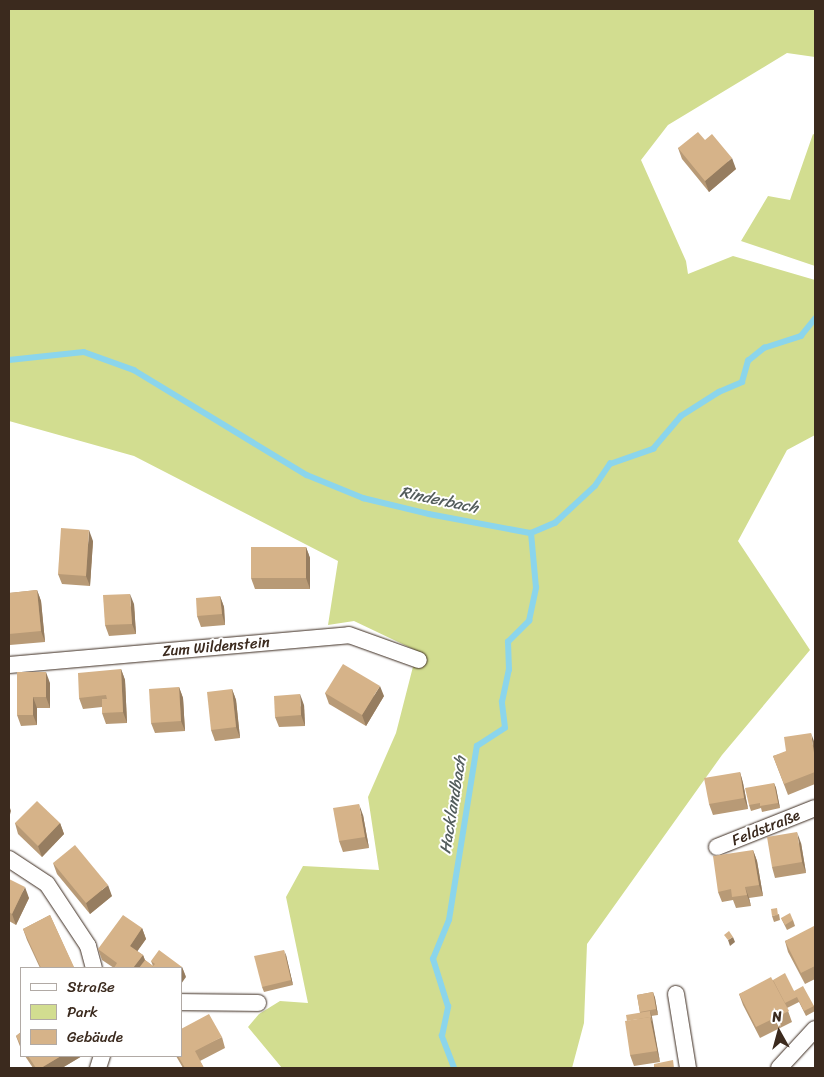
<!DOCTYPE html>
<html>
<head>
<meta charset="utf-8">
<style>
  body { margin:0 }
  #map { position:relative; width:824px; height:1077px; overflow:hidden; background:#fff; font-family:Sriracha,sans-serif }
  div>[style] { position:absolute }
  .green>* { inset:0; background:#d2dd90 }
  .stream>* { height:5.5px; margin:-2.75px; padding:0 2.75px; transform-origin:2.75px; border-radius:2.75px; background:#8bd5ec }
  .roads { filter:drop-shadow(0 0 1px #3b2a1e) drop-shadow(0 0 1px #3b2a1e) }
  .street>* { height:16px; margin:-8px; padding:0 8px; transform-origin:8px; border-radius:8px; background:#fff }
  .wall>* { inset:0; background:#b89a76 }
  .shaded-wall>* { inset:0; background:#967d60 }
  .building>* { inset:0; background:#d6b389 }
  span { translate:-50% -50%; white-space:nowrap; text-align:center; line-height:1.15; -webkit-text-stroke:4px #fff; paint-order:stroke }
  .street-label { font-size:15px; color:#3b2a1e }
  .water-label { font-size:16px; color:#535d5c; font-style:italic }
  .frame { position:absolute; inset:0; border:10px solid #3b2a1e; pointer-events:none }
  .legend { position:absolute; left:20px; top:967px; width:162px; height:90px; box-sizing:border-box; background:#fff; border:1px solid #b1aaa5; margin:0; padding:6px 9px; list-style:none; font-size:15px; color:#3b2a1e }
  .legend li { display:flex; align-items:center; gap:10px; height:25px }
  .legend b { width:25px; border:1px solid #b1aaa5 }
  .north { position:absolute; left:754px; top:1007px; width:50px; height:50px; -webkit-text-stroke:4px #fff; paint-order:stroke; rotate:353deg; font-size:14px; font-weight:700; line-height:20px; text-align:center; color:#3b2a1e }
  .north::after { content:''; display:block; margin:auto; width:18px; height:22px; background:#3b2a1e; clip-path:polygon(50% 0,100% 100%,50% 72%,0 100%) }
</style>
</head>
<body>
<div id="map">
  <div class="green">
    <i style="clip-path:polygon(9px 9px,815px 9px,815px 57px,787px 53px,668px 125px,641px 160px,686px 261px,688px 274px,733px 256px,815px 280px,815px 435px,787px 450px,738px 541px,810px 650px,722px 755px,587px 944px,584px 1023px,572px 1068px,282px 1068px,248px 1027px,259px 1014px,280px 1001px,308px 1003px,286px 897px,303px 866px,379px 870px,368px 797px,396px 733px,417px 651px,354px 621px,328px 625px,338px 561px,134px 456px,9px 421px)"></i>
    <i style="clip-path:polygon(813px 134px,815px 135px,815px 266px,741px 241px,768px 196px,790px 200px)"></i>
  </div>
  <div class="stream">
    <i style="left:9px;top:360px;width:75px;rotate:-6.1deg"></i>
    <i style="left:84px;top:352px;width:53px;rotate:19.8deg"></i>
    <i style="left:134px;top:370px;width:202px;rotate:31.3deg"></i>
    <i style="left:307px;top:475px;width:61px;rotate:22.3deg"></i>
    <i style="left:363px;top:498px;width:68px;rotate:13.6deg"></i>
    <i style="left:429px;top:514px;width:104px;rotate:10.6deg"></i>
    <i style="left:531px;top:533px;width:26px;rotate:-23deg"></i>
    <i style="left:555px;top:523px;width:54px;rotate:-42.8deg"></i>
    <i style="left:595px;top:486px;width:27px;rotate:-56deg"></i>
    <i style="left:610px;top:464px;width:46px;rotate:-19.2deg"></i>
    <i style="left:653px;top:449px;width:43px;rotate:-49.7deg"></i>
    <i style="left:681px;top:416px;width:45px;rotate:-32.3deg"></i>
    <i style="left:719px;top:392px;width:25px;rotate:-23deg"></i>
    <i style="left:742px;top:382px;width:22px;rotate:-74deg"></i>
    <i style="left:748px;top:361px;width:21px;rotate:-39deg"></i>
    <i style="left:764px;top:348px;width:39px;rotate:-18deg"></i>
    <i style="left:801px;top:336px;width:22px;rotate:-51deg"></i>
    <i style="left:454px;top:1068px;width:34px;rotate:-111deg"></i>
    <i style="left:442px;top:1036px;width:30px;rotate:-78deg"></i>
    <i style="left:448px;top:1007px;width:50px;rotate:-107.4deg"></i>
    <i style="left:433px;top:959px;width:42px;rotate:-67.7deg"></i>
    <i style="left:449px;top:920px;width:176px;rotate:-80.9deg"></i>
    <i style="left:477px;top:746px;width:33px;rotate:-33deg"></i>
    <i style="left:505px;top:728px;width:26px;rotate:-97deg"></i>
    <i style="left:502px;top:702px;width:33px;rotate:-78deg"></i>
    <i style="left:509px;top:670px;width:28px;rotate:-92deg"></i>
    <i style="left:508px;top:642px;width:30px;rotate:-45deg"></i>
    <i style="left:529px;top:621px;width:34px;rotate:-78deg"></i>
    <i style="left:536px;top:588px;width:55px;rotate:-95.2deg"></i>
  </div>
  <div class="roads">
    <div class="street">
      <i style="left:9px;top:665px;width:341px;rotate:-5deg"></i>
      <i style="left:349px;top:635px;width:74px;rotate:19.7deg"></i>
      <i style="left:717px;top:847px;width:105px;rotate:-21.7deg"></i>
      <i style="left:9px;top:859px;width:45px;rotate:33.3deg"></i>
      <i style="left:47px;top:884px;width:74px;rotate:56.5deg"></i>
      <i style="left:88px;top:946px;width:23px;rotate:75deg"></i>
      <i style="left:676px;top:994px;width:75px;rotate:80.8deg"></i>
      <i style="left:181px;top:1002px;width:77px;rotate:0.7deg"></i>
      <i style="left:98px;top:1068px;width:13px;rotate:-72deg"></i>
      <i style="left:779px;top:1068px;width:53px;rotate:-47.3deg"></i>
    </div>
  </div>
  <div class="wall">
    <i style="clip-path:polygon(705px 140px,736px 169px,709px 192px,682px 159px,678px 148px)"></i>
    <i style="clip-path:polygon(93px 541px,90px 586px,62px 584px,58px 574px)"></i>
    <i style="clip-path:polygon(306px 547px,310px 558px,310px 589px,255px 589px,251px 578px)"></i>
    <i style="clip-path:polygon(37px 590px,41px 601px,45px 642px,10px 645px,9px 641px,9px 593px)"></i>
    <i style="clip-path:polygon(220px 596px,224px 607px,225px 625px,201px 627px,197px 616px)"></i>
    <i style="clip-path:polygon(134px 604px,136px 634px,109px 636px,105px 625px)"></i>
    <i style="clip-path:polygon(121px 669px,125px 680px,127px 723px,106px 724px,102px 713px,102px 707px,83px 709px,79px 698px)"></i>
    <i style="clip-path:polygon(17px 672px,50px 683px,50px 708px,37px 708px,37px 725px,21px 726px,17px 715px)"></i>
    <i style="clip-path:polygon(179px 687px,183px 698px,185px 731px,155px 733px,151px 723px)"></i>
    <i style="clip-path:polygon(232px 689px,236px 700px,240px 738px,215px 741px,211px 730px)"></i>
    <i style="clip-path:polygon(325px 693px,384px 696px,366px 726px,329px 704px)"></i>
    <i style="clip-path:polygon(304px 705px,305px 726px,279px 727px,275px 717px)"></i>
    <i style="clip-path:polygon(815px 744px,815px 784px,788px 795px,773px 756px)"></i>
    <i style="clip-path:polygon(740px 772px,743px 783px,748px 809px,713px 815px,709px 804px)"></i>
    <i style="clip-path:polygon(774px 783px,776px 788px,780px 808px,762px 812px,761px 808px,751px 811px,749px 805px)"></i>
    <i style="clip-path:polygon(363px 815px,369px 848px,343px 852px,339px 841px)"></i>
    <i style="clip-path:polygon(15px 823px,60px 823px,64px 834px,42px 857px,18px 834px)"></i>
    <i style="clip-path:polygon(801px 843px,806px 873px,775px 878px,772px 867px)"></i>
    <i style="clip-path:polygon(753px 850px,757px 861px,763px 896px,749px 898px,751px 906px,736px 908px,733px 900px,722px 902px,718px 892px)"></i>
    <i style="clip-path:polygon(53px 863px,112px 896px,90px 914px,57px 874px)"></i>
    <i style="clip-path:polygon(9px 879px,29px 898px,16px 925px,9px 921px)"></i>
    <i style="clip-path:polygon(779px 914px,780px 920px,774px 922px,772px 916px)"></i>
    <i style="clip-path:polygon(50px 915px,74px 968px,40px 968px,27px 940px,23px 929px)"></i>
    <i style="clip-path:polygon(781px 918px,793px 920px,795px 926px,787px 930px)"></i>
    <i style="clip-path:polygon(142px 928px,146px 939px,137px 951px,143px 955px,145px 960px,153px 966px,151px 961px,182px 967px,186px 977px,181px 968px,114px 968px,102px 960px,98px 949px)"></i>
    <i style="clip-path:polygon(815px 929px,815px 979px,805px 984px,788px 952px,785px 941px)"></i>
    <i style="clip-path:polygon(286px 955px,293px 985px,264px 992px,262px 987px)"></i>
    <i style="clip-path:polygon(773px 980px,794px 991px,814px 1006px,815px 1011px,806px 1016px,799px 1002px,787px 1008px,792px 1022px,760px 1038px,743px 1005px,739px 994px)"></i>
    <i style="clip-path:polygon(653px 992px,655px 998px,658px 1015px,651px 1016px,660px 1062px,634px 1066px,630px 1055px,640px 1013px,637px 995px)"></i>
    <i style="clip-path:polygon(21px 1032px,21px 1049px,16px 1036px)"></i>
    <i style="clip-path:polygon(222px 1037px,225px 1048px,200px 1061px,204px 1068px,183px 1068px,176px 1056px,181px 1056px)"></i>
    <i style="clip-path:polygon(25px 1056px,82px 1056px,62px 1068px,33px 1068px)"></i>
  </div>
  <div class="shaded-wall">
    <i style="clip-path:polygon(732px 158px,736px 169px,709px 192px,705px 181px)"></i>
    <i style="clip-path:polygon(89px 530px,93px 541px,90px 586px,86px 576px)"></i>
    <i style="clip-path:polygon(306px 547px,310px 558px,310px 589px,306px 578px)"></i>
    <i style="clip-path:polygon(37px 590px,41px 601px,45px 642px,41px 631px)"></i>
    <i style="clip-path:polygon(130px 594px,134px 604px,136px 634px,132px 624px)"></i>
    <i style="clip-path:polygon(220px 596px,224px 607px,225px 625px,222px 614px)"></i>
    <i style="clip-path:polygon(121px 669px,125px 680px,127px 723px,123px 712px)"></i>
    <i style="clip-path:polygon(46px 672px,50px 683px,50px 708px,46px 697px)"></i>
    <i style="clip-path:polygon(380px 686px,384px 696px,366px 726px,362px 715px)"></i>
    <i style="clip-path:polygon(179px 687px,183px 698px,185px 731px,181px 721px)"></i>
    <i style="clip-path:polygon(232px 689px,236px 700px,240px 738px,236px 727px)"></i>
    <i style="clip-path:polygon(300px 694px,304px 705px,305px 726px,301px 715px)"></i>
    <i style="clip-path:polygon(33px 697px,37px 708px,37px 725px,33px 715px)"></i>
    <i style="clip-path:polygon(811px 733px,815px 744px,815px 757px,814px 753px)"></i>
    <i style="clip-path:polygon(740px 772px,743px 783px,748px 809px,744px 798px)"></i>
    <i style="clip-path:polygon(774px 783px,776px 788px,780px 808px,778px 803px)"></i>
    <i style="clip-path:polygon(359px 804px,363px 815px,369px 848px,365px 837px)"></i>
    <i style="clip-path:polygon(9px 805px,11px 811px,9px 818px)"></i>
    <i style="clip-path:polygon(60px 823px,64px 834px,42px 857px,38px 846px)"></i>
    <i style="clip-path:polygon(797px 832px,801px 843px,806px 873px,802px 862px)"></i>
    <i style="clip-path:polygon(753px 850px,757px 861px,763px 896px,759px 885px)"></i>
    <i style="clip-path:polygon(108px 885px,112px 896px,90px 914px,86px 903px)"></i>
    <i style="clip-path:polygon(25px 887px,29px 898px,16px 925px,12px 914px)"></i>
    <i style="clip-path:polygon(745px 887px,749px 898px,751px 906px,747px 895px)"></i>
    <i style="clip-path:polygon(142px 928px,146px 939px,134px 956px,130px 946px)"></i>
    <i style="clip-path:polygon(733px 937px,735px 942px,730px 946px,728px 940px)"></i>
    <i style="clip-path:polygon(284px 950px,286px 955px,293px 985px,291px 980px)"></i>
    <i style="clip-path:polygon(143px 955px,147px 966px,145px 968px,133px 968px)"></i>
    <i style="clip-path:polygon(182px 967px,186px 977px,181px 984px,181px 968px)"></i>
    <i style="clip-path:polygon(653px 992px,655px 998px,658px 1015px,656px 1009px)"></i>
    <i style="clip-path:polygon(650px 1011px,652px 1017px,660px 1062px,657px 1051px,650px 1017px)"></i>
    <i style="clip-path:polygon(61px 1056px,82px 1056px,62px 1068px,41px 1068px)"></i>
  </div>
  <div class="building">
    <i style="clip-path:polygon(698px 132px,705px 140px,712px 134px,732px 158px,705px 181px,678px 148px)"></i>
    <i style="clip-path:polygon(61px 528px,89px 530px,86px 576px,58px 574px)"></i>
    <i style="clip-path:polygon(251px 547px,306px 547px,306px 578px,251px 578px)"></i>
    <i style="clip-path:polygon(37px 590px,41px 631px,9px 634px,9px 593px)"></i>
    <i style="clip-path:polygon(130px 594px,132px 624px,105px 625px,103px 595px)"></i>
    <i style="clip-path:polygon(220px 596px,222px 614px,197px 616px,196px 598px)"></i>
    <i style="clip-path:polygon(343px 664px,380px 686px,362px 715px,325px 693px)"></i>
    <i style="clip-path:polygon(121px 669px,123px 712px,102px 713px,102px 699px,107px 699px,106px 695px,79px 698px,78px 673px)"></i>
    <i style="clip-path:polygon(17px 672px,46px 672px,46px 697px,33px 697px,33px 715px,17px 715px)"></i>
    <i style="clip-path:polygon(179px 687px,181px 721px,151px 723px,149px 689px)"></i>
    <i style="clip-path:polygon(232px 689px,236px 727px,211px 730px,207px 692px)"></i>
    <i style="clip-path:polygon(300px 694px,301px 715px,275px 717px,274px 696px)"></i>
    <i style="clip-path:polygon(811px 733px,814px 753px,815px 757px,815px 772px,784px 784px,773px 756px,786px 751px,784px 737px)"></i>
    <i style="clip-path:polygon(740px 772px,744px 798px,709px 804px,704px 778px)"></i>
    <i style="clip-path:polygon(774px 783px,778px 803px,760px 806px,760px 803px,749px 805px,745px 788px)"></i>
    <i style="clip-path:polygon(37px 801px,60px 823px,38px 846px,15px 823px)"></i>
    <i style="clip-path:polygon(359px 804px,365px 837px,339px 841px,333px 808px)"></i>
    <i style="clip-path:polygon(797px 832px,802px 862px,772px 867px,767px 837px)"></i>
    <i style="clip-path:polygon(75px 845px,108px 885px,86px 903px,53px 863px)"></i>
    <i style="clip-path:polygon(753px 850px,759px 885px,745px 887px,747px 895px,732px 897px,731px 889px,718px 892px,713px 856px)"></i>
    <i style="clip-path:polygon(9px 879px,25px 887px,12px 914px,9px 912px)"></i>
    <i style="clip-path:polygon(777px 908px,778px 915px,772px 916px,771px 909px)"></i>
    <i style="clip-path:polygon(790px 913px,793px 920px,785px 925px,781px 918px)"></i>
    <i style="clip-path:polygon(50px 915px,74px 967px,71px 968px,41px 968px,23px 929px)"></i>
    <i style="clip-path:polygon(123px 915px,142px 928px,130px 946px,143px 955px,133px 968px,114px 968px,117px 963px,98px 949px)"></i>
    <i style="clip-path:polygon(814px 926px,815px 929px,815px 966px,801px 973px,785px 941px)"></i>
    <i style="clip-path:polygon(729px 931px,733px 937px,728px 940px,724px 935px)"></i>
    <i style="clip-path:polygon(159px 950px,182px 967px,181px 968px,151px 968px,155px 964px,151px 961px)"></i>
    <i style="clip-path:polygon(284px 950px,291px 980px,262px 987px,254px 956px)"></i>
    <i style="clip-path:polygon(145px 960px,153px 966px,151px 968px,139px 968px)"></i>
    <i style="clip-path:polygon(785px 973px,794px 991px,803px 986px,814px 1006px,804px 1011px,797px 997px,785px 1003px,773px 980px)"></i>
    <i style="clip-path:polygon(771px 977px,789px 1011px,756px 1027px,739px 994px)"></i>
    <i style="clip-path:polygon(653px 992px,656px 1009px,640px 1012px,637px 995px)"></i>
    <i style="clip-path:polygon(650px 1011px,652px 1022px,650px 1017px,627px 1021px,626px 1015px)"></i>
    <i style="clip-path:polygon(209px 1014px,222px 1037px,195px 1051px,204px 1068px,185px 1068px,178px 1056px,181px 1056px,181px 1029px)"></i>
    <i style="clip-path:polygon(650px 1017px,657px 1051px,630px 1055px,625px 1021px)"></i>
    <i style="clip-path:polygon(21px 1032px,21px 1045px,16px 1036px)"></i>
    <i style="clip-path:polygon(28px 1056px,61px 1056px,41px 1068px,36px 1068px)"></i>
    <i style="clip-path:polygon(673px 1060px,674px 1068px,654px 1068px,654px 1064px)"></i>
  </div>
  <div class="street-label">
    <span style="left:216px;top:647px;rotate:-5deg">Zum Wildenstein</span>
    <span style="left:766px;top:828px;rotate:-22deg">Feldstraße</span>
  </div>
  <div class="water-label">
    <span style="left:439px;top:500px;rotate:12deg">Rinderbach</span>
    <span style="left:453px;top:805px;rotate:-81deg">Hacklandbach</span>
  </div>
  <div class="frame"></div>
  <ul class="legend">
  <li><b style="height:6px;background:#fff"></b>Straße</li>
  <li><b style="height:14px;background:#d2dd90"></b>Park</li>
  <li><b style="height:14px;background:#d6b389"></b>Gebäude</li>
  </ul>
  <div class="north">N</div>
</div>
</body>
</html>
